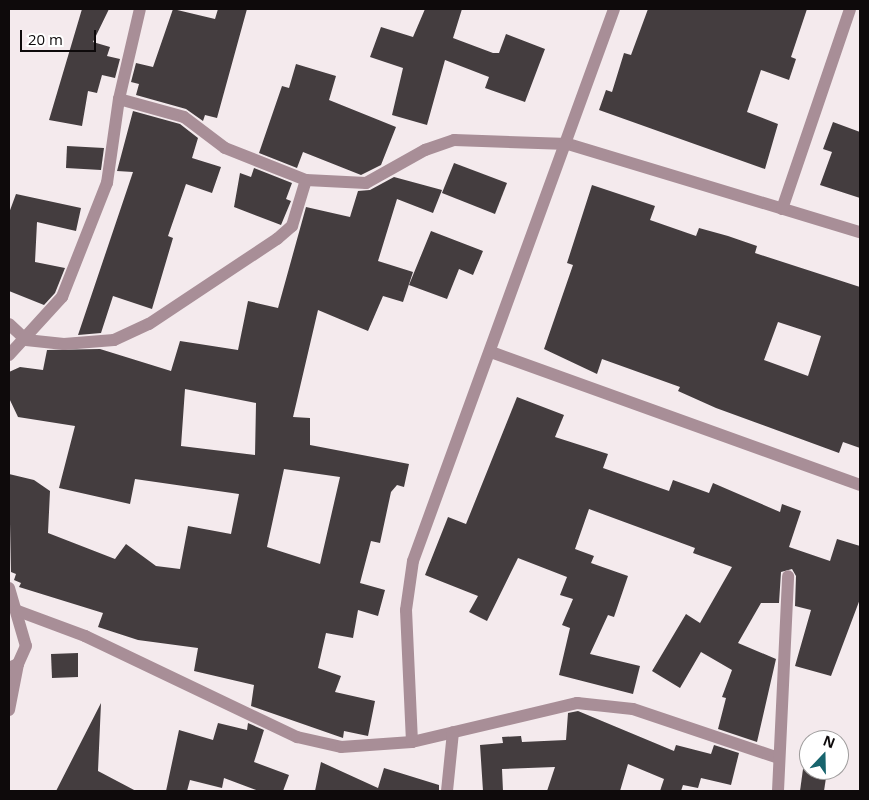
<!DOCTYPE html>
<html>
<head>
<meta charset="utf-8">
<style>
  body { margin:0 }
  #map { position:relative; width:869px; height:800px; overflow:hidden; background:#f4eaed; font-family:"Open Sans",sans-serif }
  div>[style] { position:absolute }
  .building>* { inset:0; background:#443d3f }
  .minor>* { height:12px; margin:-6px; padding:0 6px; transform-origin:6px; border-radius:6px; background:#a88e97 }
  span { translate:-50% -50%; white-space:nowrap; text-align:center; line-height:1.15; -webkit-text-stroke:5px #fff; paint-order:stroke }
  .frame { position:absolute; inset:0; border:10px solid #0e0a0b; pointer-events:none }
  .north { position:absolute; left:799px; top:730px; width:50px; height:50px; box-sizing:border-box; background:#fff; border:1px solid #9f9d9d; border-radius:50%; rotate:21deg; font-size:14px; font-weight:700; line-height:20px; text-align:center; color:#0e0a0b }
  .north::after { content:''; display:block; margin:auto; width:18px; height:22px; background:#17646d; clip-path:polygon(50% 0,100% 100%,50% 72%,0 100%) }
  .scale { position:absolute; left:20px; top:30px; width:76px; height:22px; box-sizing:border-box; border:2px solid #0e0a0b; border-top:0; padding-left:6px; font-size:15px; line-height:18px; white-space:nowrap; color:#0e0a0b; -webkit-text-stroke:4px #fff; paint-order:stroke }
</style>
</head>
<body>
<div id="map">
  <div class="building">
    <i style="clip-path:polygon(82px 9px,109px 9px,93px 42px,110px 47px,107px 56px,120px 59px,115px 78px,102px 75px,97px 93px,88px 91px,82px 126px,49px 120px)"></i>
    <i style="clip-path:polygon(173px 9px,215px 19px,218px 9px,247px 9px,217px 118px,205px 115px,203px 121px,186px 109px,136px 95px,139px 84px,131px 82px,136px 63px,153px 67px)"></i>
    <i style="clip-path:polygon(425px 9px,462px 9px,453px 38px,493px 53px,499px 53px,506px 34px,545px 49px,525px 102px,485px 88px,489px 77px,445px 60px,427px 125px,392px 115px,403px 68px,370px 57px,381px 27px,413px 37px)"></i>
    <i style="clip-path:polygon(648px 9px,807px 9px,791px 57px,796px 59px,789px 80px,761px 70px,747px 112px,778px 124px,765px 169px,599px 110px,606px 90px,612px 92px,624px 53px,631px 55px)"></i>
    <i style="clip-path:polygon(296px 64px,336px 76px,329px 100px,396px 127px,381px 165px,361px 175px,303px 152px,297px 168px,259px 153px,282px 86px,289px 88px)"></i>
    <i style="clip-path:polygon(133px 111px,180px 124px,198px 138px,192px 158px,221px 167px,212px 193px,186px 184px,168px 236px,173px 238px,152px 309px,113px 296px,101px 333px,78px 335px,133px 172px,117px 171px)"></i>
    <i style="clip-path:polygon(833px 122px,860px 132px,860px 198px,820px 185px,832px 152px,823px 149px)"></i>
    <i style="clip-path:polygon(67px 146px,104px 148px,101px 170px,66px 168px)"></i>
    <i style="clip-path:polygon(454px 163px,507px 183px,495px 214px,442px 193px)"></i>
    <i style="clip-path:polygon(254px 168px,292px 183px,286px 199px,291px 201px,281px 225px,234px 207px,240px 173px,251px 177px)"></i>
    <i style="clip-path:polygon(evenodd,394px 177px,442px 190px,433px 213px,397px 199px,378px 261px,413px 272px,403px 302px,383px 296px,368px 331px,318px 310px,293px 417px,310px 418px,310px 445px,409px 464px,404px 487px,397px 485px,391px 492px,380px 543px,371px 541px,360px 583px,385px 590px,378px 616px,358px 610px,353px 638px,326px 633px,318px 668px,341px 676px,335px 692px,375px 701px,368px 736px,344px 731px,343px 738px,251px 706px,254px 685px,194px 671px,198px 648px,138px 640px,98px 627px,103px 613px,19px 587px,21px 583px,14px 580px,16px 574px,11px 572px,9px 474px,34px 480px,50px 491px,48px 533px,115px 559px,126px 544px,156px 566px,180px 569px,188px 526px,231px 534px,239px 494px,135px 479px,130px 504px,59px 488px,75px 426px,18px 417px,9px 398px,9px 372px,20px 367px,43px 370px,47px 350px,100px 349px,171px 371px,180px 341px,238px 350px,248px 301px,278px 308px,306px 207px,350px 217px,358px 191px,370px 190px,394px 177px,185px 389px,256px 403px,255px 455px,181px 446px,185px 389px,394px 177px,284px 469px,340px 477px,320px 564px,267px 547px,284px 469px)"></i>
    <i style="clip-path:polygon(evenodd,592px 185px,655px 206px,650px 220px,696px 236px,699px 228px,728px 236px,757px 246px,755px 253px,860px 287px,860px 448px,843px 442px,839px 453px,716px 408px,678px 391px,680px 387px,602px 359px,597px 374px,544px 349px,573px 265px,567px 263px,592px 185px,778px 322px,821px 336px,808px 376px,764px 360px,778px 322px)"></i>
    <i style="clip-path:polygon(16px 194px,81px 208px,76px 231px,37px 222px,35px 262px,65px 268px,55px 293px,44px 305px,9px 291px,9px 213px)"></i>
    <i style="clip-path:polygon(431px 231px,483px 251px,473px 275px,459px 269px,447px 299px,409px 285px)"></i>
    <i style="clip-path:polygon(517px 397px,564px 415px,555px 437px,608px 454px,603px 468px,669px 491px,673px 480px,709px 493px,713px 483px,780px 512px,782px 504px,801px 511px,789px 547px,830px 561px,837px 539px,860px 546px,860px 599px,831px 676px,795px 666px,811px 610px,795px 606px,796px 576px,792px 569px,781px 572px,779px 603px,761px 603px,738px 643px,776px 659px,757px 742px,718px 729px,726px 698px,722px 697px,732px 670px,701px 652px,680px 688px,652px 671px,686px 614px,700px 623px,732px 567px,693px 553px,695px 548px,589px 509px,575px 549px,594px 556px,591px 563px,628px 576px,614px 617px,608px 615px,590px 654px,640px 666px,633px 694px,559px 675px,570px 628px,562px 625px,573px 599px,560px 595px,567px 577px,518px 558px,487px 621px,469px 612px,478px 596px,425px 575px,448px 517px,466px 524px)"></i>
    <i style="clip-path:polygon(78px 653px,78px 677px,52px 678px,51px 654px)"></i>
    <i style="clip-path:polygon(101px 703px,98px 771px,136px 791px,56px 791px)"></i>
    <i style="clip-path:polygon(578px 711px,674px 751px,676px 745px,711px 754px,714px 745px,739px 753px,731px 785px,701px 778px,698px 788px,683px 785px,681px 791px,660px 791px,664px 779px,628px 764px,620px 791px,547px 791px,555px 767px,502px 769px,503px 791px,483px 791px,480px 745px,503px 743px,502px 737px,521px 736px,522px 742px,566px 740px,568px 713px)"></i>
    <i style="clip-path:polygon(218px 723px,247px 730px,248px 723px,264px 730px,254px 762px,289px 775px,283px 791px,259px 791px,224px 778px,222px 788px,190px 780px,187px 791px,166px 791px,179px 730px,213px 740px)"></i>
    <i style="clip-path:polygon(321px 762px,378px 788px,384px 768px,439px 785px,439px 791px,315px 791px)"></i>
    <i style="clip-path:polygon(803px 769px,827px 771px,824px 791px,800px 791px)"></i>
  </div>
  <div class="minor">
    <i style="left:119px;top:99px;width:67px;rotate:15.5deg"></i>
    <i style="left:184px;top:117px;width:51px;rotate:37.1deg"></i>
    <i style="left:225px;top:148px;width:87px;rotate:21.6deg"></i>
    <i style="left:306px;top:180px;width:60px;rotate:2.9deg"></i>
    <i style="left:366px;top:183px;width:68px;rotate:-29.2deg"></i>
    <i style="left:425px;top:150px;width:31px;rotate:-19deg"></i>
    <i style="left:454px;top:140px;width:114px;rotate:2deg"></i>
    <i style="left:568px;top:144px;width:305px;rotate:16.8deg"></i>
    <i style="left:782px;top:209px;width:211px;rotate:-71.2deg"></i>
    <i style="left:9px;top:324px;width:23px;rotate:43deg"></i>
    <i style="left:26px;top:340px;width:38px;rotate:6deg"></i>
    <i style="left:64px;top:344px;width:50px;rotate:-4.6deg"></i>
    <i style="left:114px;top:340px;width:38px;rotate:-25deg"></i>
    <i style="left:149px;top:324px;width:154px;rotate:-33.6deg"></i>
    <i style="left:277px;top:239px;width:20px;rotate:-41deg"></i>
    <i style="left:292px;top:226px;width:48px;rotate:-73.1deg"></i>
    <i style="left:491px;top:352px;width:392px;rotate:19.8deg"></i>
    <i style="left:9px;top:355px;width:79px;rotate:-47.6deg"></i>
    <i style="left:62px;top:297px;width:123px;rotate:-68.5deg"></i>
    <i style="left:107px;top:183px;width:85px;rotate:-81.9deg"></i>
    <i style="left:119px;top:99px;width:92px;rotate:-76.9deg"></i>
    <i style="left:9px;top:588px;width:60px;rotate:73.7deg"></i>
    <i style="left:26px;top:646px;width:20px;rotate:114deg"></i>
    <i style="left:18px;top:664px;width:10px;rotate:156deg"></i>
    <i style="left:18px;top:611px;width:72px;rotate:20.5deg"></i>
    <i style="left:85px;top:636px;width:235px;rotate:25.5deg"></i>
    <i style="left:297px;top:737px;width:45px;rotate:12.8deg"></i>
    <i style="left:341px;top:747px;width:71px;rotate:-4deg"></i>
    <i style="left:412px;top:742px;width:170px;rotate:-13.3deg"></i>
    <i style="left:577px;top:703px;width:56px;rotate:6.1deg"></i>
    <i style="left:633px;top:709px;width:154px;rotate:18.6deg"></i>
    <i style="left:9px;top:710px;width:47px;rotate:-78.9deg"></i>
    <i style="left:412px;top:742px;width:132px;rotate:-92.6deg"></i>
    <i style="left:406px;top:610px;width:49px;rotate:-81.9deg"></i>
    <i style="left:413px;top:561px;width:587px;rotate:-69.99deg"></i>
    <i style="left:447px;top:791px;width:59px;rotate:-84.2deg"></i>
    <i style="left:778px;top:791px;width:215px;rotate:-87.3deg"></i>
  </div>
  <div class="frame"></div>
  <div class="north">N</div>
  <div class="scale">20 m</div>
</div>
</body>
</html>
